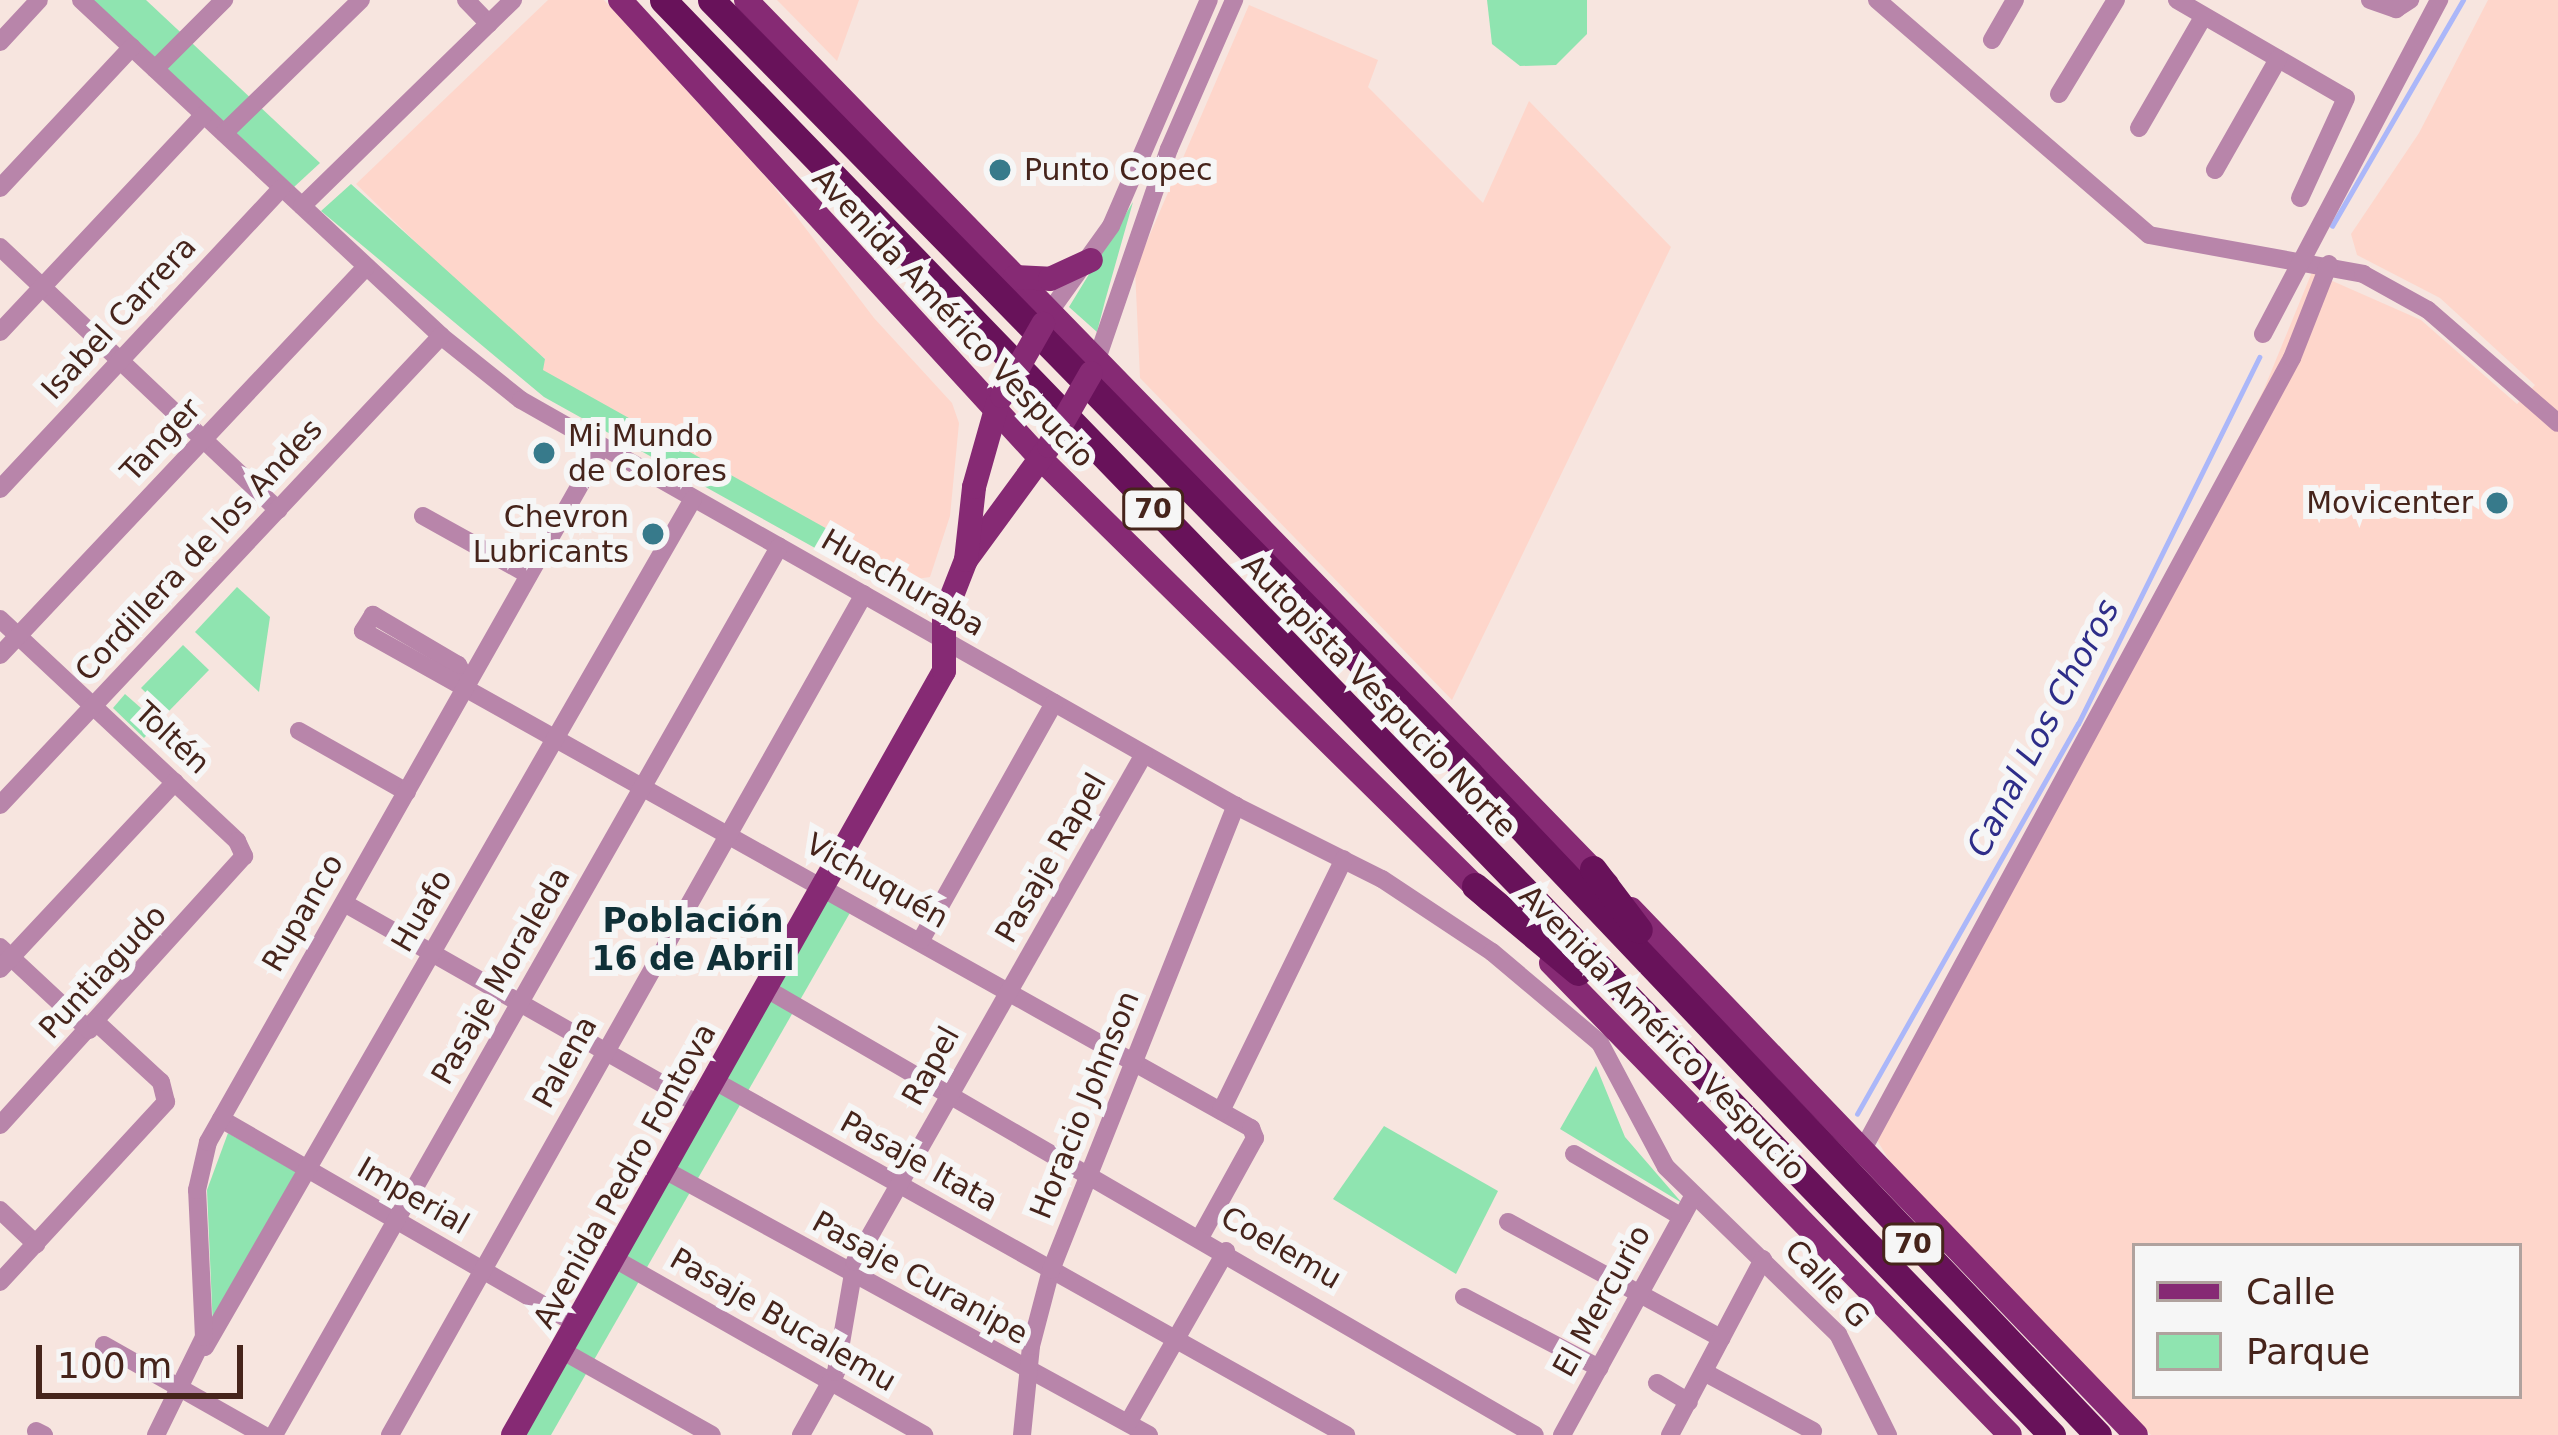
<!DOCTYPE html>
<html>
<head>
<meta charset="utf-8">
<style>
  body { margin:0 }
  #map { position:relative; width:2558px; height:1435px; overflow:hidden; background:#f7e5df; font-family:"DejaVu Sans",sans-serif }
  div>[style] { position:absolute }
  .built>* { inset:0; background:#fed6cb }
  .green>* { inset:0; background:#8fe4b0 }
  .stream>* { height:4.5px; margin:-2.25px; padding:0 2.25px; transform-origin:2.25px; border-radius:2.25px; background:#abb7f9 }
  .minor>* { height:18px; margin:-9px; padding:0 9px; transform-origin:9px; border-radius:9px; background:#b885aa }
  .major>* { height:24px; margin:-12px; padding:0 12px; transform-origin:12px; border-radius:12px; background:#862a74 }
  .highway>* { height:27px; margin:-13.5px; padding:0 13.5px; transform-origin:13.5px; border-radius:13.5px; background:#68125a }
  .major-bridge>* { height:24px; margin:-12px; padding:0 12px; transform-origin:12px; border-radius:12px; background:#862a74 }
  .dots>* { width:33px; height:33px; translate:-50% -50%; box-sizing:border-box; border:6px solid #f6f6f6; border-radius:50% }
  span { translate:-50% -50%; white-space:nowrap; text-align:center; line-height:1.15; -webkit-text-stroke:12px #f6f6f6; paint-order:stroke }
  .shield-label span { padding:3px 9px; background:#f6f6f6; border:3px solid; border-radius:9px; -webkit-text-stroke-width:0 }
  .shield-label { font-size:27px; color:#46241b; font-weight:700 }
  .poi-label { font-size:30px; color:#46241b }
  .left { translate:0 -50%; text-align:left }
  .right { translate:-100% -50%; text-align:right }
  .street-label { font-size:30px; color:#46241b }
  .water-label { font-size:33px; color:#2e2d89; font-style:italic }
  .neighbourhood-label { font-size:33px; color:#0f3037; font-weight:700 }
  .legend { position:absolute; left:2132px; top:1243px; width:390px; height:156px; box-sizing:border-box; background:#f6f6f6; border:3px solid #b0a29e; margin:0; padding:15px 21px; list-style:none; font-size:36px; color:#46241b }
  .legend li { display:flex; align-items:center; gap:24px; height:60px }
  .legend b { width:60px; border:3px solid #b0a29e }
  .scale { position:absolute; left:36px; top:1345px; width:207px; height:54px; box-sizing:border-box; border:6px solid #46241b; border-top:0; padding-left:15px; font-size:36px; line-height:42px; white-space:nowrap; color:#46241b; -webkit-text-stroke:9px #f6f6f6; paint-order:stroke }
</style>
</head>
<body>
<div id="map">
  <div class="built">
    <i style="clip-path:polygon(548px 0,604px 0,771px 183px,874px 318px,952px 403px,959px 423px,950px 516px,930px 577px,916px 579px,542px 370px,545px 358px,513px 337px,356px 184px)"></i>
    <i style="clip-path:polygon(777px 0,859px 0,837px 61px)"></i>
    <i style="clip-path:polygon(evenodd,2488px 0,2558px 0,2558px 1435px,2151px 1435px,1908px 1192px,1877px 1140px,2264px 389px,2312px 272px,2421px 320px,2517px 404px,2535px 385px,2440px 298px,2357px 255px,2351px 234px,2419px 133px,2488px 0,2135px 1246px,2519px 1246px,2519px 1396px,2135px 1396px,2135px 1246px)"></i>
    <i style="clip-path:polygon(1249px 5px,1378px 60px,1368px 87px,1483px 203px,1529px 101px,1671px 247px,1452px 700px,1140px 378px,1135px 269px)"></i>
  </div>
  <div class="green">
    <i style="clip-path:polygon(92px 0,146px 0,320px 163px,294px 187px)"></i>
    <i style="clip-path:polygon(1487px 0,1587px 0,1587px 34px,1556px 65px,1520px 66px,1492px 44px)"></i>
    <i style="clip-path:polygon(351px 184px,545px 359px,543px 370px,931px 587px,921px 607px,544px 397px,321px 211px)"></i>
    <i style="clip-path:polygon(1133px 202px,1105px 301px,1097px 332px,1069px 307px)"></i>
    <i style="clip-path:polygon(237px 587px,270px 617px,259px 692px,195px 632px)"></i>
    <i style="clip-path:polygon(183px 645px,209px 670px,167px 713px,141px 688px)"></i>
    <i style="clip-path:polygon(125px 694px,158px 723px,144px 738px,113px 708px)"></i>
    <i style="clip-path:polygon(826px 896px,851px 911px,551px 1435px,521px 1435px)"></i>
    <i style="clip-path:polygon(1596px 1066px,1625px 1137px,1682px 1203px,1560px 1129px)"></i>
    <i style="clip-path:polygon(1384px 1126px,1498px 1191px,1456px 1274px,1333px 1199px)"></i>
    <i style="clip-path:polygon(228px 1133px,296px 1172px,213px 1328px,207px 1190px)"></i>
  </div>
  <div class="stream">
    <i style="left:2332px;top:226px;width:261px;rotate:-59.9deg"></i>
    <i style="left:1857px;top:1114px;width:448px;rotate:-60.5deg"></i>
    <i style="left:2078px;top:724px;width:409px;rotate:-63.7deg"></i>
  </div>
  <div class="minor">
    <i style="left:81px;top:0;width:492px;rotate:43deg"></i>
    <i style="left:441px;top:336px;width:102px;rotate:38.7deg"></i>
    <i style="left:521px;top:400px;width:822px;rotate:29.59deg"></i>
    <i style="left:1236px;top:806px;width:163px;rotate:26.6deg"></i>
    <i style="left:1382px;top:879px;width:132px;rotate:33.6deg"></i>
    <i style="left:1492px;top:952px;width:141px;rotate:40.1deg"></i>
    <i style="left:1600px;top:1043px;width:140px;rotate:62deg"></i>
    <i style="left:1666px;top:1167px;width:240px;rotate:44.2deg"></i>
    <i style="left:1838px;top:1334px;width:113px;rotate:63.7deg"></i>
    <i style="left:466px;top:0;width:33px;rotate:46deg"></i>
    <i style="left:1877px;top:0;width:359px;rotate:40.8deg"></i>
    <i style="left:2149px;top:235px;width:218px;rotate:10.3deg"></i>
    <i style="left:2363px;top:274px;width:74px;rotate:29deg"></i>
    <i style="left:2428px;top:310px;width:172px;rotate:41deg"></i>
    <i style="left:2177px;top:0;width:195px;rotate:30.1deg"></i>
    <i style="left:2346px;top:98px;width:110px;rotate:114.7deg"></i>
    <i style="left:2370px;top:0;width:28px;rotate:19deg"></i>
    <i style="left:2396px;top:9px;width:17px;rotate:-33deg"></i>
    <i style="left:1992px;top:40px;width:46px;rotate:-60.1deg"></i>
    <i style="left:0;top:42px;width:57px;rotate:-47.1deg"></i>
    <i style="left:155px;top:69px;width:98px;rotate:-45deg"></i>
    <i style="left:2059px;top:94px;width:110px;rotate:-58.8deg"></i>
    <i style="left:2139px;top:128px;width:128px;rotate:-60deg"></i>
    <i style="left:224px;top:133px;width:191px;rotate:-44.2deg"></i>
    <i style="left:2215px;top:170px;width:128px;rotate:-60.4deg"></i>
    <i style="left:0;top:188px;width:193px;rotate:-46.9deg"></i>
    <i style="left:302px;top:206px;width:295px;rotate:-44.3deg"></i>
    <i style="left:0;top:247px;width:383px;rotate:43.4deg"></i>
    <i style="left:1048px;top:314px;width:108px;rotate:-54.4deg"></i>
    <i style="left:1111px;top:226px;width:246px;rotate:-66.6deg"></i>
    <i style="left:0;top:332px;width:298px;rotate:-46.8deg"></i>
    <i style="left:2263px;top:334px;width:378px;rotate:-62.2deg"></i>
    <i style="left:1096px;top:362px;width:225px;rotate:-71.1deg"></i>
    <i style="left:1169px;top:149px;width:163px;rotate:-66.4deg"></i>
    <i style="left:0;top:489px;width:412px;rotate:-46.9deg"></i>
    <i style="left:423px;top:516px;width:121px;rotate:29.1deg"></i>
    <i style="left:0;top:619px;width:325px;rotate:43.1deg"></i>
    <i style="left:237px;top:841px;width:17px;rotate:65deg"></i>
    <i style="left:244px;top:856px;width:363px;rotate:132.2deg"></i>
    <i style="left:0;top:655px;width:533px;rotate:-46.67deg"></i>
    <i style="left:468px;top:683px;width:21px;rotate:-119deg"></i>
    <i style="left:458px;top:665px;width:99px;rotate:-149.5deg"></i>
    <i style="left:373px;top:615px;width:19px;rotate:122deg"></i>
    <i style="left:363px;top:631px;width:1018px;rotate:29.24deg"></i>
    <i style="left:1251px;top:1128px;width:11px;rotate:68deg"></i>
    <i style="left:1255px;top:1138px;width:112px;rotate:118.9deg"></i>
    <i style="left:299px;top:731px;width:124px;rotate:29.5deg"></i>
    <i style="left:0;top:805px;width:644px;rotate:-46.76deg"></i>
    <i style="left:344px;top:903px;width:409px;rotate:29.6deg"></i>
    <i style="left:921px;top:940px;width:272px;rotate:-60.7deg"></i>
    <i style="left:0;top:947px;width:122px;rotate:43deg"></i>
    <i style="left:0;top:969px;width:256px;rotate:-46.9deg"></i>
    <i style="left:765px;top:988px;width:890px;rotate:30.14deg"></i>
    <i style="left:713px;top:1080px;width:726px;rotate:29.28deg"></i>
    <i style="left:1221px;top:1111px;width:280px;rotate:-64deg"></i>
    <i style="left:221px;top:1119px;width:410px;rotate:30deg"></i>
    <i style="left:1862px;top:1151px;width:902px;rotate:-61.53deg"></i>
    <i style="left:2292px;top:358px;width:101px;rotate:-68.5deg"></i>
    <i style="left:1574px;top:1154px;width:125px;rotate:30.3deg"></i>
    <i style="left:663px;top:1169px;width:554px;rotate:28.69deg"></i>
    <i style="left:0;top:1210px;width:50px;rotate:43.4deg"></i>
    <i style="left:1508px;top:1222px;width:243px;rotate:28.6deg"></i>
    <i style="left:613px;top:1258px;width:358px;rotate:29.6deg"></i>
    <i style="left:0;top:1282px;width:245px;rotate:-47.3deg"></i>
    <i style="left:166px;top:1102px;width:21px;rotate:-104deg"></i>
    <i style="left:161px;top:1082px;width:88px;rotate:-137.3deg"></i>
    <i style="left:1464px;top:1297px;width:153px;rotate:27.7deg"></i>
    <i style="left:104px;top:1345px;width:183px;rotate:29.5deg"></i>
    <i style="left:205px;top:1347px;width:978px;rotate:-60.08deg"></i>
    <i style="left:561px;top:1350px;width:173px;rotate:29.4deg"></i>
    <i style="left:1704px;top:1372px;width:124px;rotate:28.4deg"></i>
    <i style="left:1657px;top:1383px;width:37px;rotate:31deg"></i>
    <i style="left:1128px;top:1423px;width:198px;rotate:-60.3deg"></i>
    <i style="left:36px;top:1431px;width:9px;rotate:27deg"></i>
    <i style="left:156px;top:1435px;width:109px;rotate:-63.9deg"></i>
    <i style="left:204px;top:1337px;width:147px;rotate:-92.7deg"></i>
    <i style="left:197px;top:1190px;width:49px;rotate:-77.1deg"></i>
    <i style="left:208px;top:1142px;width:798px;rotate:-60.48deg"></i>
    <i style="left:274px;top:1435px;width:1022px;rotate:-60.37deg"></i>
    <i style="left:390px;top:1435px;width:965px;rotate:-60.59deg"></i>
    <i style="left:801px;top:1435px;width:72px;rotate:-60.9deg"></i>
    <i style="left:836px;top:1372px;width:112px;rotate:-80.2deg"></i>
    <i style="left:855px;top:1262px;width:584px;rotate:-60.36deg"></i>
    <i style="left:1022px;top:1435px;width:89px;rotate:-84.2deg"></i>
    <i style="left:1031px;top:1346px;width:79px;rotate:-75.3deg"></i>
    <i style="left:1051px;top:1270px;width:500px;rotate:-68.3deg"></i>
    <i style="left:1562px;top:1435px;width:274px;rotate:-61.2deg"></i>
    <i style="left:1670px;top:1435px;width:199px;rotate:-62.1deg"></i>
  </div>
  <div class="major">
    <i style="left:620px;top:0;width:623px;rotate:47.47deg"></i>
    <i style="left:1041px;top:459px;width:629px;rotate:44.55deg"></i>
    <i style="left:746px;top:0;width:1234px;rotate:45.76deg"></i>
    <i style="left:1015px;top:277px;width:35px;rotate:3deg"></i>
    <i style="left:1050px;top:279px;width:45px;rotate:-24.9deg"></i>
    <i style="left:966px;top:560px;width:139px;rotate:-53.8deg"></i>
    <i style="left:1631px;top:909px;width:729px;rotate:46.17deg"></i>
    <i style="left:1551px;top:963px;width:658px;rotate:45.8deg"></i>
    <i style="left:513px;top:1435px;width:877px;rotate:-60.57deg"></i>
    <i style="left:944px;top:671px;width:55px;rotate:-90deg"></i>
    <i style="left:944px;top:616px;width:60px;rotate:-68.6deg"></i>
    <i style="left:966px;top:560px;width:73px;rotate:-83.7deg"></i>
    <i style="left:974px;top:487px;width:88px;rotate:-74.2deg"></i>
  </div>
  <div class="highway">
    <i style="left:663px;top:0;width:1997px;rotate:45.93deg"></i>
    <i style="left:711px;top:0;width:1083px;rotate:45.56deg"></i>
    <i style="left:1469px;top:773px;width:913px;rotate:46.46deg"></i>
    <i style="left:1593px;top:869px;width:76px;rotate:53deg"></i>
    <i style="left:1475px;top:886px;width:134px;rotate:39.9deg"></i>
  </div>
  <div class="major-bridge">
    <i style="left:1002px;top:396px;width:83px;rotate:-60.3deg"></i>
    <i style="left:1049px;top:446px;width:84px;rotate:-60.1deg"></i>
  </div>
  <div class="dots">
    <i style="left:1000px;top:170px;background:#377a8b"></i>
    <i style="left:544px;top:453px;background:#377a8b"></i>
    <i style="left:2497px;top:503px;background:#377a8b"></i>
    <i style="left:653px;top:534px;background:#377a8b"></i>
  </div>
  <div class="shield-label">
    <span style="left:1153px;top:509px">70</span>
    <span style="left:1913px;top:1244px">70</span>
  </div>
  <div class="poi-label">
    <span class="left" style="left:1024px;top:170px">Punto Copec</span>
    <span class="left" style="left:568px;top:453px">Mi Mundo<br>de Colores</span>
    <span class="right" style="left:2473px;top:503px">Movicenter</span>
    <span class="right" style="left:629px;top:534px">Chevron<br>Lubricants</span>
  </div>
  <div class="street-label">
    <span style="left:119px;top:318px;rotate:-47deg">Isabel Carrera</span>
    <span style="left:953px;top:318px;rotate:47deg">Avenida Américo Vespucio</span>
    <span style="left:161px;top:440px;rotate:-47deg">Tanger</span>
    <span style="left:199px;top:550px;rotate:-47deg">Cordillera de los Andes</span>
    <span style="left:903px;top:583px;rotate:30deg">Huechuraba</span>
    <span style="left:1379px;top:696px;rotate:46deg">Autopista Vespucio Norte</span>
    <span style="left:172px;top:738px;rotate:43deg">Toltén</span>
    <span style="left:1051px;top:858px;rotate:-60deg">Pasaje Rapel</span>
    <span style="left:877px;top:881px;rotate:30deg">Vichuquén</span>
    <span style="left:422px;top:911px;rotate:-60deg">Huafo</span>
    <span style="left:303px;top:913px;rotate:-60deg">Rupanco</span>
    <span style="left:103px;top:972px;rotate:-47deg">Puntiagudo</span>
    <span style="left:501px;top:976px;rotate:-60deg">Pasaje Moraleda</span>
    <span style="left:1662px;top:1033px;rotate:46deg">Avenida Américo Vespucio</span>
    <span style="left:565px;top:1062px;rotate:-61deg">Palena</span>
    <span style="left:931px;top:1066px;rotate:-61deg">Rapel</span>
    <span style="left:1085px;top:1105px;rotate:-68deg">Horacio Johnson</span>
    <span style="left:919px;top:1162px;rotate:29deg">Pasaje Itata</span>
    <span style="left:625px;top:1176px;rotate:-61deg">Avenida Pedro Fontova</span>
    <span style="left:413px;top:1196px;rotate:30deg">Imperial</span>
    <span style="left:1281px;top:1248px;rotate:30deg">Coelemu</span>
    <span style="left:920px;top:1278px;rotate:29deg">Pasaje Curanipe</span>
    <span style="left:1827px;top:1284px;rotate:47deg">Calle G</span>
    <span style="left:1602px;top:1301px;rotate:-61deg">El Mercurio</span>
    <span style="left:783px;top:1320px;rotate:30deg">Pasaje Bucalemu</span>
  </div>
  <div class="water-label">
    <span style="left:2043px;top:728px;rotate:-62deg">Canal Los Choros</span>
  </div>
  <div class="neighbourhood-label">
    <span style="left:693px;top:940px">Población<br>16 de Abril</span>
  </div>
  <ul class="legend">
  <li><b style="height:15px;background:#862a74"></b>Calle</li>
  <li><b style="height:33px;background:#8fe4b0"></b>Parque</li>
  </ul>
  <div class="scale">100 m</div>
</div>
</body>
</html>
